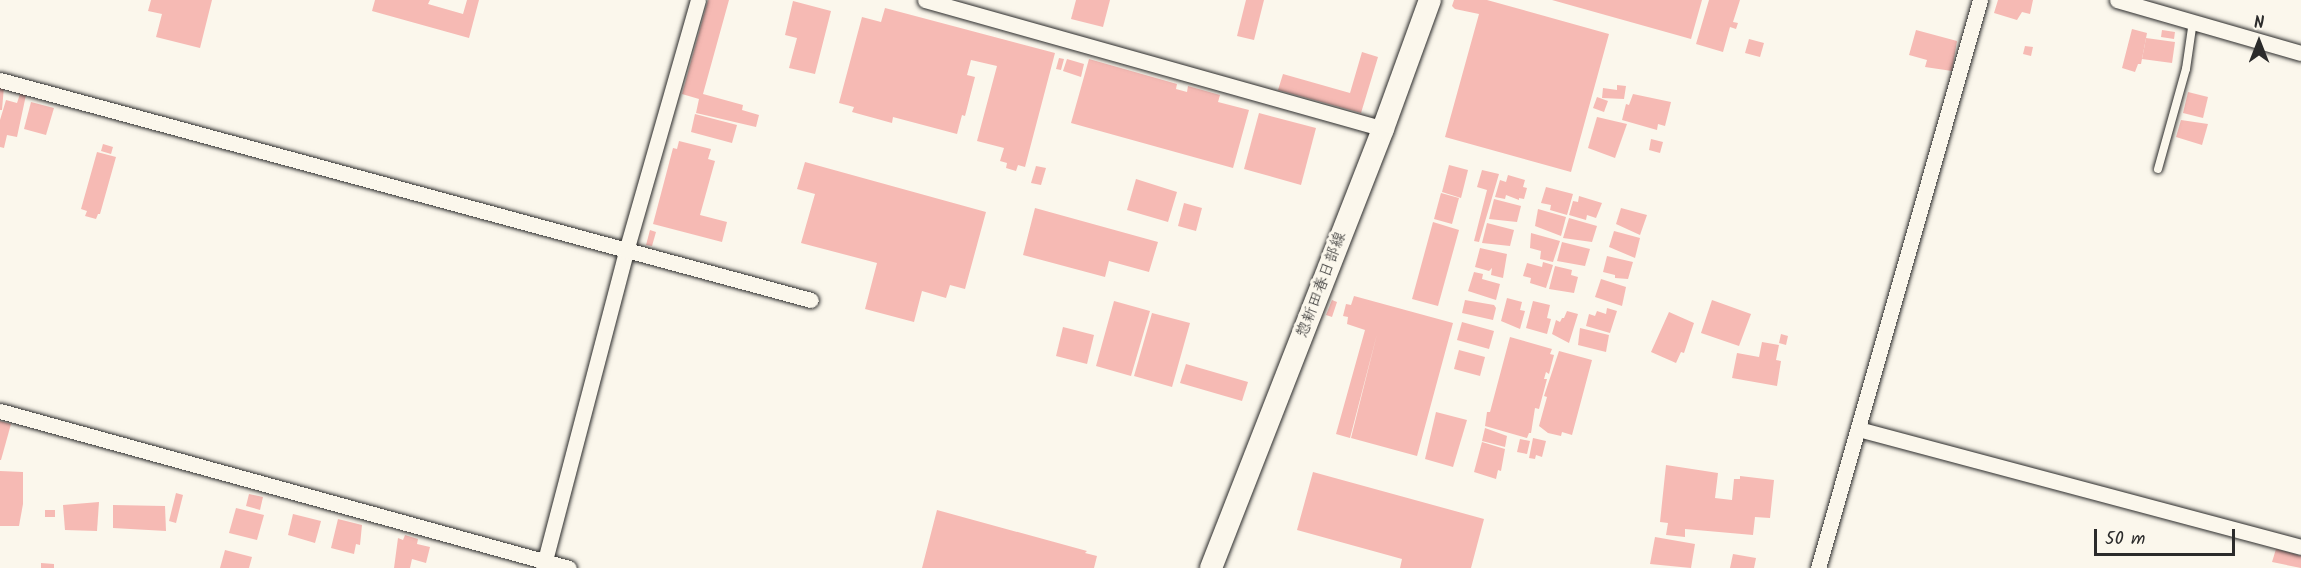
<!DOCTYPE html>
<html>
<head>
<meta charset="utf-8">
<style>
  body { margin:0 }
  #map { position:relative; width:2301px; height:568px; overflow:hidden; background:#fbf7ec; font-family:Kalam,"Klee One",sans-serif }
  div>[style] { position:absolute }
  .building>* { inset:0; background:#f6bab4 }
  .roads { filter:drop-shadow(0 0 2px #2b2b2b) drop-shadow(0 0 2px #2b2b2b) }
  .lane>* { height:8px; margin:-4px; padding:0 4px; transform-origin:4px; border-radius:4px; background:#fbf7ec }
  .street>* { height:15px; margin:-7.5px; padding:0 7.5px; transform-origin:7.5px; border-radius:7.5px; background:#fbf7ec }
  .secondary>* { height:22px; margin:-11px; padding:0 11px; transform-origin:11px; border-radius:11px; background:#fbf7ec }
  span { translate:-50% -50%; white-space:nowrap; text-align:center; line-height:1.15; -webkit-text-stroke:6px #fbf7ec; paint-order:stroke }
  .street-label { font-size:16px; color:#2b2b2b }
  .north { position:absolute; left:2229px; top:12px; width:60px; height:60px; -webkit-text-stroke:4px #fbf7ec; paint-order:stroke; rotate:0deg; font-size:16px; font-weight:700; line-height:24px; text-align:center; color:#2b2b2b }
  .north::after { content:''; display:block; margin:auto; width:21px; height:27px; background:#2b2b2b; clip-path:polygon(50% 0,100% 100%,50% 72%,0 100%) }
  .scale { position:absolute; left:2094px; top:529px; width:141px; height:27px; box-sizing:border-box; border:3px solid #2b2b2b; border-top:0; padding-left:8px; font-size:18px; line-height:21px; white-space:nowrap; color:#2b2b2b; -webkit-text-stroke:4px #fbf7ec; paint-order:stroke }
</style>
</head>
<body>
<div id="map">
  <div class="building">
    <i style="clip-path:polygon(151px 0,212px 0,200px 48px,156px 37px,162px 14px,148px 11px)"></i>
    <i style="clip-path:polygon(375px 0,430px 0,428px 4px,463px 14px,467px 0,479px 0,469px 38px,372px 11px)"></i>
    <i style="clip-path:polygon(708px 0,729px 0,703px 94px,743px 105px,742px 110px,759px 115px,756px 127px,696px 113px,699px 99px,682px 94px)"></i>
    <i style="clip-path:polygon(1076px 0,1110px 0,1103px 27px,1071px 19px)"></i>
    <i style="clip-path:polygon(1246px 0,1264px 0,1254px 40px,1237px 36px)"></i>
    <i style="clip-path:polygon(1454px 0,1487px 0,1609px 34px,1571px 172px,1445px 137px,1479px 14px,1455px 9px,1452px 6px)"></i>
    <i style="clip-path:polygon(1552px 0,1702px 0,1691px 39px)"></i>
    <i style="clip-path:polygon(1709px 0,1740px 0,1733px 22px,1738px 23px,1736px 29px,1730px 27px,1723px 52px,1696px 44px)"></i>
    <i style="clip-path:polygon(1998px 0,2033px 0,2030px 14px,2022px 12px,2017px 20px,1994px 13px)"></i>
    <i style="clip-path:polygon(793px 1px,831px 11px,815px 74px,789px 68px,797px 38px,785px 35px)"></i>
    <i style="clip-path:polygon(885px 8px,1055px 53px,1025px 167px,1018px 165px,1016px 171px,1006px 168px,1007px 163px,1000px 161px,1004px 148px,977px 141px,997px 66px,971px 60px,967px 75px,975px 77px,965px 116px,962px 115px,957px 134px,893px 117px,892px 123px,852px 112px,854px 107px,839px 103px,862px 17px,881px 22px)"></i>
    <i style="clip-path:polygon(2132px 29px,2147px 33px,2141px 64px,2138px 64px,2135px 72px,2122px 68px)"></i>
    <i style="clip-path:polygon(1916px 30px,1957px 41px,1952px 71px,1925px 67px,1927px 60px,1909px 55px)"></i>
    <i style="clip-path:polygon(2162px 30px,2175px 32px,2174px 39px,2161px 37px)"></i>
    <i style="clip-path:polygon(2146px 38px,2175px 42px,2172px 63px,2142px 59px)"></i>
    <i style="clip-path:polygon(1749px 39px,1764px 43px,1760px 57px,1745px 53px)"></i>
    <i style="clip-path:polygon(2025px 46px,2033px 47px,2031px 56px,2023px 54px)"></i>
    <i style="clip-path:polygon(1362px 52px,1378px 57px,1361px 113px,1278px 90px,1283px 74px,1350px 93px)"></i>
    <i style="clip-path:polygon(1059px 58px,1064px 59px,1061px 70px,1056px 69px)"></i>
    <i style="clip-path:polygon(1067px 59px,1084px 64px,1081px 77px,1063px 71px)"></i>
    <i style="clip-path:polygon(1089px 59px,1177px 84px,1176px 89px,1187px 92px,1188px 86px,1220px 95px,1218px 102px,1249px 110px,1233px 168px,1071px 123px)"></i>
    <i style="clip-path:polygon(0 85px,4px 86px,2px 110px,0 110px)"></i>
    <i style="clip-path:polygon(1617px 85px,1626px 86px,1624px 99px,1602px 98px,1603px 88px,1617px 90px)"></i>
    <i style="clip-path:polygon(2188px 92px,2208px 97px,2203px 118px,2183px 113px)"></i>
    <i style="clip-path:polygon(20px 94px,26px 95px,17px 137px,7px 135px,4px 148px,0 147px,0 120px,6px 100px,17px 103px)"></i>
    <i style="clip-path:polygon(1633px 94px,1671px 102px,1665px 126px,1658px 124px,1657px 130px,1622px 120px,1626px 104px,1629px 105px)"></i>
    <i style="clip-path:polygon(1597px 97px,1608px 101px,1604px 112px,1593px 108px)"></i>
    <i style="clip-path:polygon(31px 102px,54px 108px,46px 135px,24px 129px)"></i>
    <i style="clip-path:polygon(1259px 113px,1316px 128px,1301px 185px,1244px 169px)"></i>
    <i style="clip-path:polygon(695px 114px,737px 125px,732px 143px,691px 132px)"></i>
    <i style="clip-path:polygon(1597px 117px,1627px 124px,1615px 158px,1588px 148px)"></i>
    <i style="clip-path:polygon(2181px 120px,2208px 124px,2202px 145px,2176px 137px)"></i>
    <i style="clip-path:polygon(1651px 139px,1663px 142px,1660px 153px,1649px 150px)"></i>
    <i style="clip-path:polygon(679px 141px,711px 149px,708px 159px,715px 161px,700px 215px,727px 222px,722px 242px,653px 224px,673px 148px,677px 149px)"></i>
    <i style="clip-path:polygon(103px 144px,113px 147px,111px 154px,101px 151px)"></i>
    <i style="clip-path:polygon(97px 152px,116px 157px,100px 214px,98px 214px,96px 219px,85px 216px,87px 211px,81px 209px)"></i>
    <i style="clip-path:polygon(805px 162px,986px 212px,965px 289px,950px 285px,946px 298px,922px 291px,914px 322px,865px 309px,877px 263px,801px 243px,815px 194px,797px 189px)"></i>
    <i style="clip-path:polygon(1449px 165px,1468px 170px,1461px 198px,1442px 192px)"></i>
    <i style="clip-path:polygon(1036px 166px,1046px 168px,1041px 185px,1031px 183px)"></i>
    <i style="clip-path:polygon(1482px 170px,1499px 174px,1479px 242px,1474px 241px,1487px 190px,1477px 187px)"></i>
    <i style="clip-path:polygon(1508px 175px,1525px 180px,1523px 187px,1527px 188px,1524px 199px,1519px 198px,1519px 200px,1506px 195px,1505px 199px,1495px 197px,1500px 180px,1506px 182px)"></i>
    <i style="clip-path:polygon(1136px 179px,1177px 192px,1168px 222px,1127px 210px)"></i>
    <i style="clip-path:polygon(1546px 187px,1573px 194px,1567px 215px,1550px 210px,1551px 205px,1541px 203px)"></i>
    <i style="clip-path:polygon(1441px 193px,1459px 198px,1452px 224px,1434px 219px)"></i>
    <i style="clip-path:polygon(1579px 196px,1602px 203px,1596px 218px,1587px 215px,1586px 220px,1569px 215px,1573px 201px,1578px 202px)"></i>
    <i style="clip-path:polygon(1494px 199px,1521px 206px,1517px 222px,1489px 219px)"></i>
    <i style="clip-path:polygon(1184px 203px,1202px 208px,1196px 231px,1178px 226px)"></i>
    <i style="clip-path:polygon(1035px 208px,1158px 242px,1149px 272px,1109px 261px,1105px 277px,1023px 255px)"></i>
    <i style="clip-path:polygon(1621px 208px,1647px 215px,1640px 235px,1616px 224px)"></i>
    <i style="clip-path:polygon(1538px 209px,1566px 217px,1561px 236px,1535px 226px)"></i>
    <i style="clip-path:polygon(1569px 218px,1597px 226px,1592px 242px,1563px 238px)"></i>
    <i style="clip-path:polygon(1433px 222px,1459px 230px,1438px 306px,1412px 299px)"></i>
    <i style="clip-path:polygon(1487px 223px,1514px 230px,1510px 246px,1482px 243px)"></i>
    <i style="clip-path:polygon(650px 230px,656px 232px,652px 246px,646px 245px)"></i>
    <i style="clip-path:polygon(1614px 231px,1640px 238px,1635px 258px,1609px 247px)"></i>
    <i style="clip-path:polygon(1531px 233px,1560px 241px,1553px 262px,1540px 259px,1541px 251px,1530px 248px)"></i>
    <i style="clip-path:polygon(1562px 242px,1590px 249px,1585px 266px,1557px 261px)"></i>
    <i style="clip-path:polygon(1480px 248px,1507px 254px,1503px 278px,1491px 275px,1492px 268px,1489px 271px,1475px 267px)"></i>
    <i style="clip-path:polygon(1607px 256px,1633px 262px,1628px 279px,1615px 278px,1615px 275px,1603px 272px)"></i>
    <i style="clip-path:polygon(1543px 262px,1553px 265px,1546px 288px,1530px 283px,1531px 278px,1523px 276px,1527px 263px,1542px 267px)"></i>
    <i style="clip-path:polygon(1555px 266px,1572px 270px,1571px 275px,1578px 277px,1574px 293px,1549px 289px)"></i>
    <i style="clip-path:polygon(1474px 272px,1483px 274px,1482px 279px,1500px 284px,1496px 300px,1468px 291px)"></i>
    <i style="clip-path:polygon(1601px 279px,1626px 287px,1622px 306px,1595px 297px)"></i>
    <i style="clip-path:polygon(1354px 296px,1453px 323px,1417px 456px,1351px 438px,1377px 334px,1350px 438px,1336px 434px,1365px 330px,1347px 324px,1348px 317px,1343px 316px,1346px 304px,1351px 305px)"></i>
    <i style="clip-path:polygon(1507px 298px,1522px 302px,1520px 310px,1525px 311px,1520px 329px,1501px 321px)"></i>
    <i style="clip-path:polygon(1332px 300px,1337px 302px,1332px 317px,1326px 315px)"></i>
    <i style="clip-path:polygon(1465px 300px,1494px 305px,1496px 308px,1493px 320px,1462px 313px)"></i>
    <i style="clip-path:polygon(1712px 300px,1751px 314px,1739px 346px,1701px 333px)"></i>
    <i style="clip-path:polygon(1114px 301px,1150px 311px,1131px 376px,1096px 366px)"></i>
    <i style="clip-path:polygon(1533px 301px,1550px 305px,1547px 318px,1551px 319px,1547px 334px,1526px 328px)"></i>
    <i style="clip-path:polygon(1607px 308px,1617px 311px,1610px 333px,1586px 326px,1589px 314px,1595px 316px,1597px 311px,1606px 314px)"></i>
    <i style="clip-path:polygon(1567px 311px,1578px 314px,1569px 343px,1552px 334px,1556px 320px,1560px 322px,1562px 318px,1564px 318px)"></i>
    <i style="clip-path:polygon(1669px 312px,1694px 323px,1684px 353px,1681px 352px,1676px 363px,1651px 352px)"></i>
    <i style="clip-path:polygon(1152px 313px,1190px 323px,1172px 387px,1134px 376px)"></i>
    <i style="clip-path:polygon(1462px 322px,1494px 331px,1489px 349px,1457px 340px)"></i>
    <i style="clip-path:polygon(1063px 327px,1094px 335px,1087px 364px,1056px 356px)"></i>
    <i style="clip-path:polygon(1580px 328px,1609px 335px,1606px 352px,1578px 345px)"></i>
    <i style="clip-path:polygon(1781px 334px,1788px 336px,1786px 345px,1779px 343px)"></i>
    <i style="clip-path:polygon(1510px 337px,1552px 349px,1550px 354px,1554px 355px,1549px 374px,1546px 372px,1544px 379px,1547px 379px,1539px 409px,1535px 408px,1531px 433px,1529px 433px,1527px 438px,1485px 426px,1487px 412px,1490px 412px)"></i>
    <i style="clip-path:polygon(1762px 342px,1779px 345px,1776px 360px,1781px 361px,1777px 386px,1732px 378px,1737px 353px,1759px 357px)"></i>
    <i style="clip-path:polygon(1459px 350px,1485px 357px,1480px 376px,1454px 369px)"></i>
    <i style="clip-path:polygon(1559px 351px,1592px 360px,1572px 435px,1562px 432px,1561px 436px,1548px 433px,1539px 426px,1547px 397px,1544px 396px)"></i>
    <i style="clip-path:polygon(1186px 364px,1248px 382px,1242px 401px,1180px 383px)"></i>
    <i style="clip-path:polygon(1436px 412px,1467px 420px,1453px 467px,1425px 459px)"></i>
    <i style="clip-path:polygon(0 421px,11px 424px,1px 460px,0 460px)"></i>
    <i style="clip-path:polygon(1485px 428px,1507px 436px,1505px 447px,1482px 441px)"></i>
    <i style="clip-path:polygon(1533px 438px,1546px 441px,1542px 457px,1536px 455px,1535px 459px,1529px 458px)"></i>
    <i style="clip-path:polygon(1520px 439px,1530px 441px,1527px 454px,1517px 452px)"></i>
    <i style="clip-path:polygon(1482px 442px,1505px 449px,1501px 471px,1498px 470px,1496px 479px,1474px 472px)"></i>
    <i style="clip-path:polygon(1666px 465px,1718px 473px,1715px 498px,1732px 500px,1734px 479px,1740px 479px,1740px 476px,1774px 480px,1770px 518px,1755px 517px,1753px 535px,1685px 529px,1685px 537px,1666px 535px,1668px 523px,1660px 522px)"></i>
    <i style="clip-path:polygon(0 471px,23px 472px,23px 504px,19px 526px,0 526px)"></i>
    <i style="clip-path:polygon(1313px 472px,1484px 519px,1471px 568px,1400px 568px,1402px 559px,1297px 530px)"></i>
    <i style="clip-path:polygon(176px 493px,183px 495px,176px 523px,169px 521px)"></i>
    <i style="clip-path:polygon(249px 494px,263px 497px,260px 510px,246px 506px)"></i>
    <i style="clip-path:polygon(99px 502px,97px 531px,65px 530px,63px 505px)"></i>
    <i style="clip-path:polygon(113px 505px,165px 506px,166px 531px,113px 528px)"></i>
    <i style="clip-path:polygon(236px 508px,264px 515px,257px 540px,229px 533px)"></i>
    <i style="clip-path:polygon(45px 510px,55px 510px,55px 517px,45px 517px)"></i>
    <i style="clip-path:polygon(937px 510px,1087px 551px,1085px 553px,1097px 556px,1094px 568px,922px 568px)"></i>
    <i style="clip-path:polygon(293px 514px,321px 521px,315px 543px,288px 535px)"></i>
    <i style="clip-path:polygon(338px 519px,362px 525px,360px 545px,356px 544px,354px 554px,331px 548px)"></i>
    <i style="clip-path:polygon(405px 535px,418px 539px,417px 544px,430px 547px,426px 563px,412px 559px,410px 568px,394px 568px,398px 538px,403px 540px)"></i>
    <i style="clip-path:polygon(1655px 537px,1695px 544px,1691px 568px,1650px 564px)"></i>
    <i style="clip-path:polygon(2276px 549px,2301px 556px,2301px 568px,2272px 562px)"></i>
    <i style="clip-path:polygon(225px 550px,252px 557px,249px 568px,220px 568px)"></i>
    <i style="clip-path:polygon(1733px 554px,1756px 558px,1754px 568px,1730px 568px)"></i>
    <i style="clip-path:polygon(41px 563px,54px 564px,54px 568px,41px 568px)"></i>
  </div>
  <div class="roads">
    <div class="lane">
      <i style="left:2158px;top:169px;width:104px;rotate:-74.4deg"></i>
      <i style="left:2186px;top:69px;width:49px;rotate:-81.7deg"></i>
    </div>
    <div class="street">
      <i style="left:925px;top:0;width:476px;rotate:15.7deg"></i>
      <i style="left:2117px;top:0;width:191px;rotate:16.1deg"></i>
      <i style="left:0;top:80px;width:840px;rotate:15.18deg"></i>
      <i style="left:0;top:411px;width:590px;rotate:15.43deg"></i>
      <i style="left:1858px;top:429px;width:458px;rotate:14.9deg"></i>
      <i style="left:543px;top:568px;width:328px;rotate:-75.3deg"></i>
      <i style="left:626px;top:251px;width:261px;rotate:-74deg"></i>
      <i style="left:1818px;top:568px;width:591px;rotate:-74.08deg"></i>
    </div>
    <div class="secondary">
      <i style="left:1211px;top:568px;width:471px;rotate:-68.6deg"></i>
      <i style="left:1383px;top:129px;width:137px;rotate:-70deg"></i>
    </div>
  </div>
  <div class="street-label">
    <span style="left:1322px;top:285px;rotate:-69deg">惣新田春日部線</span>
  </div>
  <div class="north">N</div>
  <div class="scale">50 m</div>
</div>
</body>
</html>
